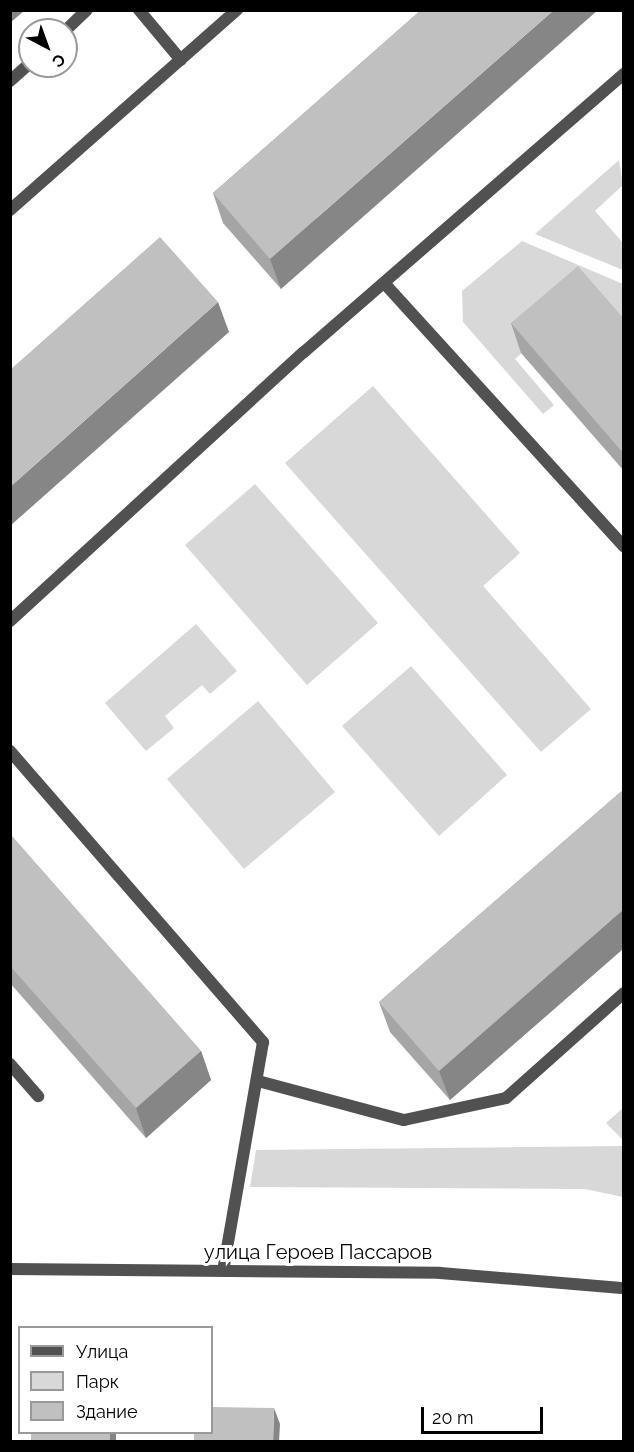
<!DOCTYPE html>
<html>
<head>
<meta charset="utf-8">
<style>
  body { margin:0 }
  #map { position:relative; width:634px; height:1452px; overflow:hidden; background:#fff; font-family:Raleway,sans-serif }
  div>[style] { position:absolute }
  .green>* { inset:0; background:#d8d8d8 }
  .service>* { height:12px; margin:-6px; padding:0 6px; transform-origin:6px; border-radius:6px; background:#515151 }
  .minor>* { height:12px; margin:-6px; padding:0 6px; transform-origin:6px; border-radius:6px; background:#515151 }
  .wall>* { inset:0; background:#a5a5a5 }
  .shaded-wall>* { inset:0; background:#868686 }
  .building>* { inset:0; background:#c0c0c0 }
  span { translate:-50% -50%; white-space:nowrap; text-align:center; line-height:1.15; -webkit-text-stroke:6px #fff; paint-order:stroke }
  .street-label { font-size:20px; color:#000 }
  .frame { position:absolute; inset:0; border:12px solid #000; pointer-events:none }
  .legend { position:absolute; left:18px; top:1326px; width:195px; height:108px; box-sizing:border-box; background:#fff; border:2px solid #999; margin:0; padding:8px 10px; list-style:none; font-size:18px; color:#000 }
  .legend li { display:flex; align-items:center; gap:12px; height:30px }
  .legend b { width:30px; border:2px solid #999 }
  .north { position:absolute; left:18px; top:18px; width:60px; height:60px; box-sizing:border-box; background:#fff; border:2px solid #999; border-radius:50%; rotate:139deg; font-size:16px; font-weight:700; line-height:24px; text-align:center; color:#000 }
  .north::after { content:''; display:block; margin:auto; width:21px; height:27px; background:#000; clip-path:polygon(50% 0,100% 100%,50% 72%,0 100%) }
  .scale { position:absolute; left:421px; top:1407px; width:122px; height:27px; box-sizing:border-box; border:3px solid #000; border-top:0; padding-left:8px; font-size:18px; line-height:21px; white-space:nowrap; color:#000; -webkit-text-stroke:4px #fff; paint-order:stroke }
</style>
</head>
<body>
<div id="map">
  <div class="green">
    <i style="clip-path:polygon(619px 160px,623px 185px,595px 211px,623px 243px,623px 270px,535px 234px)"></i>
    <i style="clip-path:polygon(522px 241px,623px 284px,623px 336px,588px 295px,515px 359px,554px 405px,543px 414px,463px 322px,462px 291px)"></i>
    <i style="clip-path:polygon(373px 386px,520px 553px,483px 586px,591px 709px,541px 752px,285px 463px)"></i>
    <i style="clip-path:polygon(255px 484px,378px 623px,307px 685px,185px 545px)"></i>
    <i style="clip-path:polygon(196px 624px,237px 671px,210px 694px,202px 685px,165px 716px,174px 728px,146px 751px,105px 703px)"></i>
    <i style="clip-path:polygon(411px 666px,507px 775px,439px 836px,342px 726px)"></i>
    <i style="clip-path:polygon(258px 701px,335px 792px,244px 869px,167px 779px)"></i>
    <i style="clip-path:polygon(623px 1108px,624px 1139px,622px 1139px,606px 1123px)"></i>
    <i style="clip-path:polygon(623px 1146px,623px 1197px,585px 1189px,250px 1187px,256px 1150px)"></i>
  </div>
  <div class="service">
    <i style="left:139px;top:10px;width:65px;rotate:50deg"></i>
    <i style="left:66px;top:30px;width:29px;rotate:-44deg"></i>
    <i style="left:10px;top:81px;width:27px;rotate:-42deg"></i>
    <i style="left:10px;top:210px;width:303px;rotate:-41.4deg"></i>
    <i style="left:385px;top:284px;width:355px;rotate:47.7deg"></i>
    <i style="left:10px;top:621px;width:398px;rotate:-42.5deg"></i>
    <i style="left:304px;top:352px;width:424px;rotate:-41deg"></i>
    <i style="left:10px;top:751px;width:386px;rotate:49deg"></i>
    <i style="left:263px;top:1042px;width:232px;rotate:99.9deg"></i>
    <i style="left:10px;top:1064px;width:43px;rotate:48.8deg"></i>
    <i style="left:258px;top:1081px;width:151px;rotate:15deg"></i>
    <i style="left:404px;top:1120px;width:104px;rotate:-12.2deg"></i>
    <i style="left:506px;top:1098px;width:158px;rotate:-41.7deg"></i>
  </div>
  <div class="minor">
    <i style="left:10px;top:1269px;width:430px;rotate:0.5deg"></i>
    <i style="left:440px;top:1273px;width:185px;rotate:4.7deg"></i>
  </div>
  <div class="wall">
    <i style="clip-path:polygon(421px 10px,281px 289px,223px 223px,213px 193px)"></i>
    <i style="clip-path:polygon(624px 319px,624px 471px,521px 353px,511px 323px)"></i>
    <i style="clip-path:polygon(624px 789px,624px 948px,450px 1100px,390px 1032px,379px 1002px)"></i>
    <i style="clip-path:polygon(10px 834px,201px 1051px,211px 1080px,146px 1138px,10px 983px)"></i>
  </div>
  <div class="shaded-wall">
    <i style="clip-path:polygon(10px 10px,25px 10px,10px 23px)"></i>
    <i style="clip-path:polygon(554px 10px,598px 10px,281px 289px,270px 259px)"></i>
    <i style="clip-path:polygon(218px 302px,229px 332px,10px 526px,10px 487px)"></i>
    <i style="clip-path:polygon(624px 909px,624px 948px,450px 1100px,439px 1071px)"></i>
    <i style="clip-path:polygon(201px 1051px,211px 1080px,146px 1138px,136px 1108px)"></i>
    <i style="clip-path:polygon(274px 1408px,280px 1424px,279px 1442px,273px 1442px)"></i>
    <i style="clip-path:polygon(110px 1432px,116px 1432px,116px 1442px,110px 1442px)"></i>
  </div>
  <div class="building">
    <i style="clip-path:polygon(421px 10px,554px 10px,270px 259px,213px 193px)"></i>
    <i style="clip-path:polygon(160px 237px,218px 302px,10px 487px,10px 370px)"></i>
    <i style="clip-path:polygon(578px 266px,624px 319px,624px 454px,511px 323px)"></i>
    <i style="clip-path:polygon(624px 789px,624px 909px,439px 1071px,379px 1002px)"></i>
    <i style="clip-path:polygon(10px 834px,201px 1051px,136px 1108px,10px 966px)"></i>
    <i style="clip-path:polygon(212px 1407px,274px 1408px,273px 1442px,194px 1442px,194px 1432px,212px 1432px)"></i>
    <i style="clip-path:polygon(31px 1432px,110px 1432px,110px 1442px,31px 1442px)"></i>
  </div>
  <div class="street-label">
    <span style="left:318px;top:1252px">улица Героев Пассаров</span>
  </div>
  <div class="frame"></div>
  <ul class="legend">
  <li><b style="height:8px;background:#515151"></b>Улица</li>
  <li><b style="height:16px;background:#d8d8d8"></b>Парк</li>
  <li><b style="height:16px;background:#c0c0c0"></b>Здание</li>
  </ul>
  <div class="north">С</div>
  <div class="scale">20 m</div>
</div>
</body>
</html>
